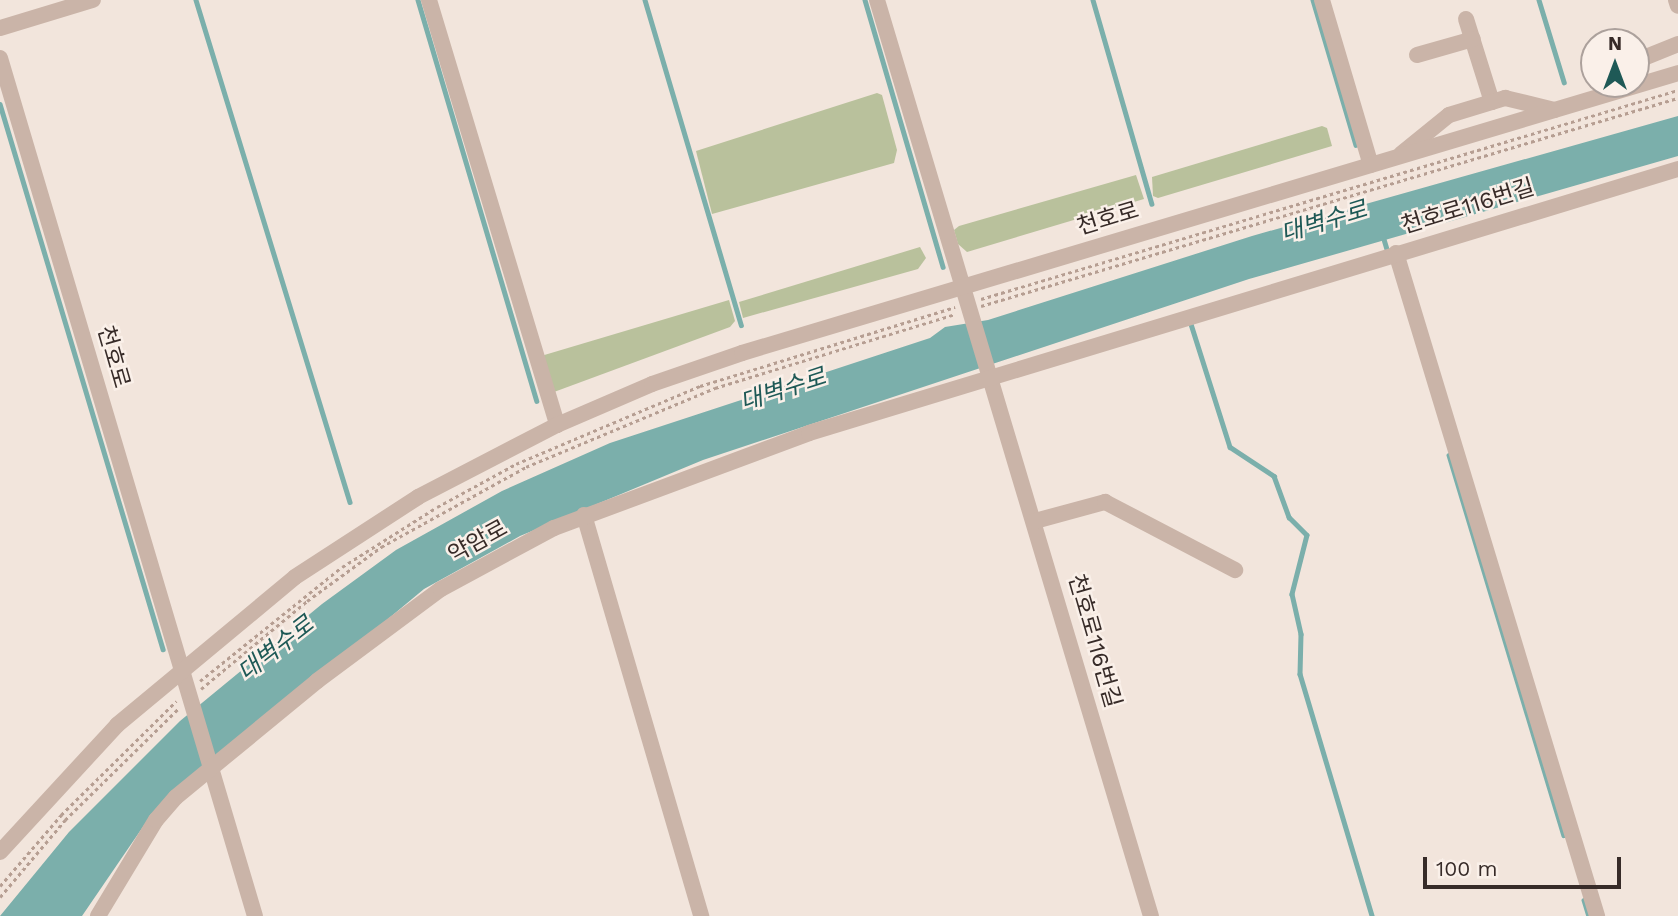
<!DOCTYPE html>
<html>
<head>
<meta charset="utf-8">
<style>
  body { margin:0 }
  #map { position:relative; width:1678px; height:916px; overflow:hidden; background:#f2e5dc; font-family:"Work Sans","Noto Sans KR",sans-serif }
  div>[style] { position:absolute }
  .green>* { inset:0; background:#b9c19c }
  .water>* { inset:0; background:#7bafab }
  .stream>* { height:4.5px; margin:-2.25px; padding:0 2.25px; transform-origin:2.25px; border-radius:2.25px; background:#7bafab }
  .path>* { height:2.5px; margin-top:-1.25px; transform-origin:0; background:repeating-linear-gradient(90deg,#b69e92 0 3.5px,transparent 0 7px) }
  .minor>* { height:16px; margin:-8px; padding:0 8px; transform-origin:8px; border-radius:8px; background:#cab4a8 }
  span { translate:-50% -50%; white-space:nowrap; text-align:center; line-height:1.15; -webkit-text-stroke:5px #faf0e9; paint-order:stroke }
  .street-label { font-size:23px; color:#372b28 }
  .water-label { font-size:24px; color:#1e5956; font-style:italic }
  .north { position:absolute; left:1580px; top:28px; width:70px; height:70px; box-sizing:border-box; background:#faf0e9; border:2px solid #aca19c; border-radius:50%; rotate:0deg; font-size:19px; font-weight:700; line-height:28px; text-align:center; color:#372b28 }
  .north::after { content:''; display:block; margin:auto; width:24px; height:32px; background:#1e5956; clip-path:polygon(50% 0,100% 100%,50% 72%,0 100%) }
  .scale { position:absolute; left:1423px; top:857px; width:198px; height:32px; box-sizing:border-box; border:4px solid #372b28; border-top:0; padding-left:9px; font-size:21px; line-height:24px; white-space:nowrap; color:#372b28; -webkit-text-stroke:5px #faf0e9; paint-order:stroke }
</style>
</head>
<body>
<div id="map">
  <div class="green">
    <i style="clip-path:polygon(877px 93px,882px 95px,897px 150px,894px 163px,712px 214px,696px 151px)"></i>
    <i style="clip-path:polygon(1322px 126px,1327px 128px,1332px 146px,1158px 198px,1153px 196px,1152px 177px)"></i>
    <i style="clip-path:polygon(1136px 175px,1144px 199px,967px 252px,958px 244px,954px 230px,959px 226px)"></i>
    <i style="clip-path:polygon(920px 247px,926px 258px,918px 269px,743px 318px,739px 302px)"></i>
    <i style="clip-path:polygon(729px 300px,735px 321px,730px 327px,554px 392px,541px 356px)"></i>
  </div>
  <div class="water">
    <i style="clip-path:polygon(1678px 116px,1678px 156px,1249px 279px,703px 460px,520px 536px,424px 589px,149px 818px,82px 916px,0 916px,69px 832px,180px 721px,322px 604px,396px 550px,502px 491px,610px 443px,930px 338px,945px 327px,988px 320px,1252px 236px)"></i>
  </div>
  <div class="stream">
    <i style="left:196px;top:0;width:525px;rotate:72.95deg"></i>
    <i style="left:418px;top:0;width:418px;rotate:73.5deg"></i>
    <i style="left:645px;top:0;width:339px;rotate:73.5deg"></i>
    <i style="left:865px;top:0;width:278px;rotate:73.7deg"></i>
    <i style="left:1093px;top:0;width:212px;rotate:73.9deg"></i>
    <i style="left:1313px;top:0;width:151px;rotate:73.5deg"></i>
    <i style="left:1539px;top:0;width:86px;rotate:73deg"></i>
    <i style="left:0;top:104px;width:569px;rotate:73.35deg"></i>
    <i style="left:1383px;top:236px;width:14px;rotate:73deg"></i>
    <i style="left:1191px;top:324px;width:129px;rotate:72.4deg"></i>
    <i style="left:1230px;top:447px;width:53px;rotate:33.4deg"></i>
    <i style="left:1274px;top:476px;width:44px;rotate:69.9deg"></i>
    <i style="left:1289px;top:517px;width:25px;rotate:45deg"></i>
    <i style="left:1307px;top:535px;width:61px;rotate:104.3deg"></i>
    <i style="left:1292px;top:594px;width:41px;rotate:77.3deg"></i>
    <i style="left:1301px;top:634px;width:40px;rotate:91.4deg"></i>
    <i style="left:1300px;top:674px;width:252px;rotate:73.4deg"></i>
    <i style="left:1449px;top:455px;width:397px;rotate:73.2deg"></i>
    <i style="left:1584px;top:900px;width:17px;rotate:73deg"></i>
  </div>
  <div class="path">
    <i style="left:981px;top:299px;width:728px;rotate:-16.69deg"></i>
    <i style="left:981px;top:306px;width:727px;rotate:-16.62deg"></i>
    <i style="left:200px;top:681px;width:182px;rotate:-38.8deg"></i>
    <i style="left:342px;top:567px;width:112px;rotate:-32.3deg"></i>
    <i style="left:437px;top:507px;width:90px;rotate:-28.6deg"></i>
    <i style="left:516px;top:464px;width:200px;rotate:-23deg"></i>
    <i style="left:700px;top:386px;width:267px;rotate:-17.2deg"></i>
    <i style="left:201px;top:689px;width:138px;rotate:-39.7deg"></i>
    <i style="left:307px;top:601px;width:92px;rotate:-36.1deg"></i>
    <i style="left:381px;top:547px;width:166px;rotate:-28.9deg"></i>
    <i style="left:526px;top:467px;width:205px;rotate:-22.7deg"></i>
    <i style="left:715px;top:388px;width:251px;rotate:-17.1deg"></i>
    <i style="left:0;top:886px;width:94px;rotate:-49.3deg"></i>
    <i style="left:61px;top:815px;width:162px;rotate:-44.7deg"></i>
    <i style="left:0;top:897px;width:101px;rotate:-49.8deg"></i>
    <i style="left:65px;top:820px;width:158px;rotate:-44.5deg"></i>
  </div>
  <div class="minor">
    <i style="left:429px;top:0;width:444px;rotate:73.2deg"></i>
    <i style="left:877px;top:0;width:956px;rotate:73.35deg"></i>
    <i style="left:1322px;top:0;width:172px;rotate:73.5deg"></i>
    <i style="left:1676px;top:0;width:6px;rotate:72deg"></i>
    <i style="left:1466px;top:19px;width:87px;rotate:72.6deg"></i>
    <i style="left:0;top:28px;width:97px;rotate:-16.8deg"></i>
    <i style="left:1417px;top:55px;width:58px;rotate:-15.9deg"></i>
    <i style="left:0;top:58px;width:895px;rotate:73.45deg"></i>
    <i style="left:1636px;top:61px;width:45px;rotate:-22deg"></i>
    <i style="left:1401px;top:154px;width:62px;rotate:-39.1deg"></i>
    <i style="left:1449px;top:115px;width:59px;rotate:-16.9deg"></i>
    <i style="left:1505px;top:98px;width:51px;rotate:13.5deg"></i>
    <i style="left:1396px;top:253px;width:693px;rotate:73.13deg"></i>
    <i style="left:584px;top:515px;width:418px;rotate:73.7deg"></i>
    <i style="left:1035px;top:521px;width:73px;rotate:-15.2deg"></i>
    <i style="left:1105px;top:502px;width:147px;rotate:27.6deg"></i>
    <i style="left:0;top:852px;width:173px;rotate:-47.3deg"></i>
    <i style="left:117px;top:725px;width:231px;rotate:-39.7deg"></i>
    <i style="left:295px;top:577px;width:147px;rotate:-33deg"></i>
    <i style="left:418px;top:497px;width:157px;rotate:-27.4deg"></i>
    <i style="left:557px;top:425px;width:103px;rotate:-23.3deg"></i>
    <i style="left:652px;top:384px;width:95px;rotate:-19deg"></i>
    <i style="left:742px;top:353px;width:977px;rotate:-16.65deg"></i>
    <i style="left:98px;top:916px;width:112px;rotate:-58.9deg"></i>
    <i style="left:156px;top:820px;width:30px;rotate:-49deg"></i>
    <i style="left:176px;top:797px;width:183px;rotate:-39.4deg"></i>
    <i style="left:317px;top:681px;width:154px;rotate:-36.6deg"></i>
    <i style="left:441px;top:589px;width:128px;rotate:-28.4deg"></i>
    <i style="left:554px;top:528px;width:272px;rotate:-20.4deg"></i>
    <i style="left:809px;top:433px;width:908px;rotate:-16.9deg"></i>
  </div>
  <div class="street-label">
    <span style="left:1468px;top:207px;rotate:-17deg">천호로116번길</span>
    <span style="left:1108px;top:219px;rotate:-17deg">천호로</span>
    <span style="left:113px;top:357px;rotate:74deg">천호로</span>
    <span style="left:478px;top:542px;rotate:-29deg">약암로</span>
    <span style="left:1094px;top:641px;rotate:74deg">천호로116번길</span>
  </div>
  <div class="water-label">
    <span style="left:1324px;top:222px;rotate:-17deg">대벽수로</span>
    <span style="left:783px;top:390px;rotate:-18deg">대벽수로</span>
    <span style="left:276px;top:649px;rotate:-38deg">대벽수로</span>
  </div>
  <div class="north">N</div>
  <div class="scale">100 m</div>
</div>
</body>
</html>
